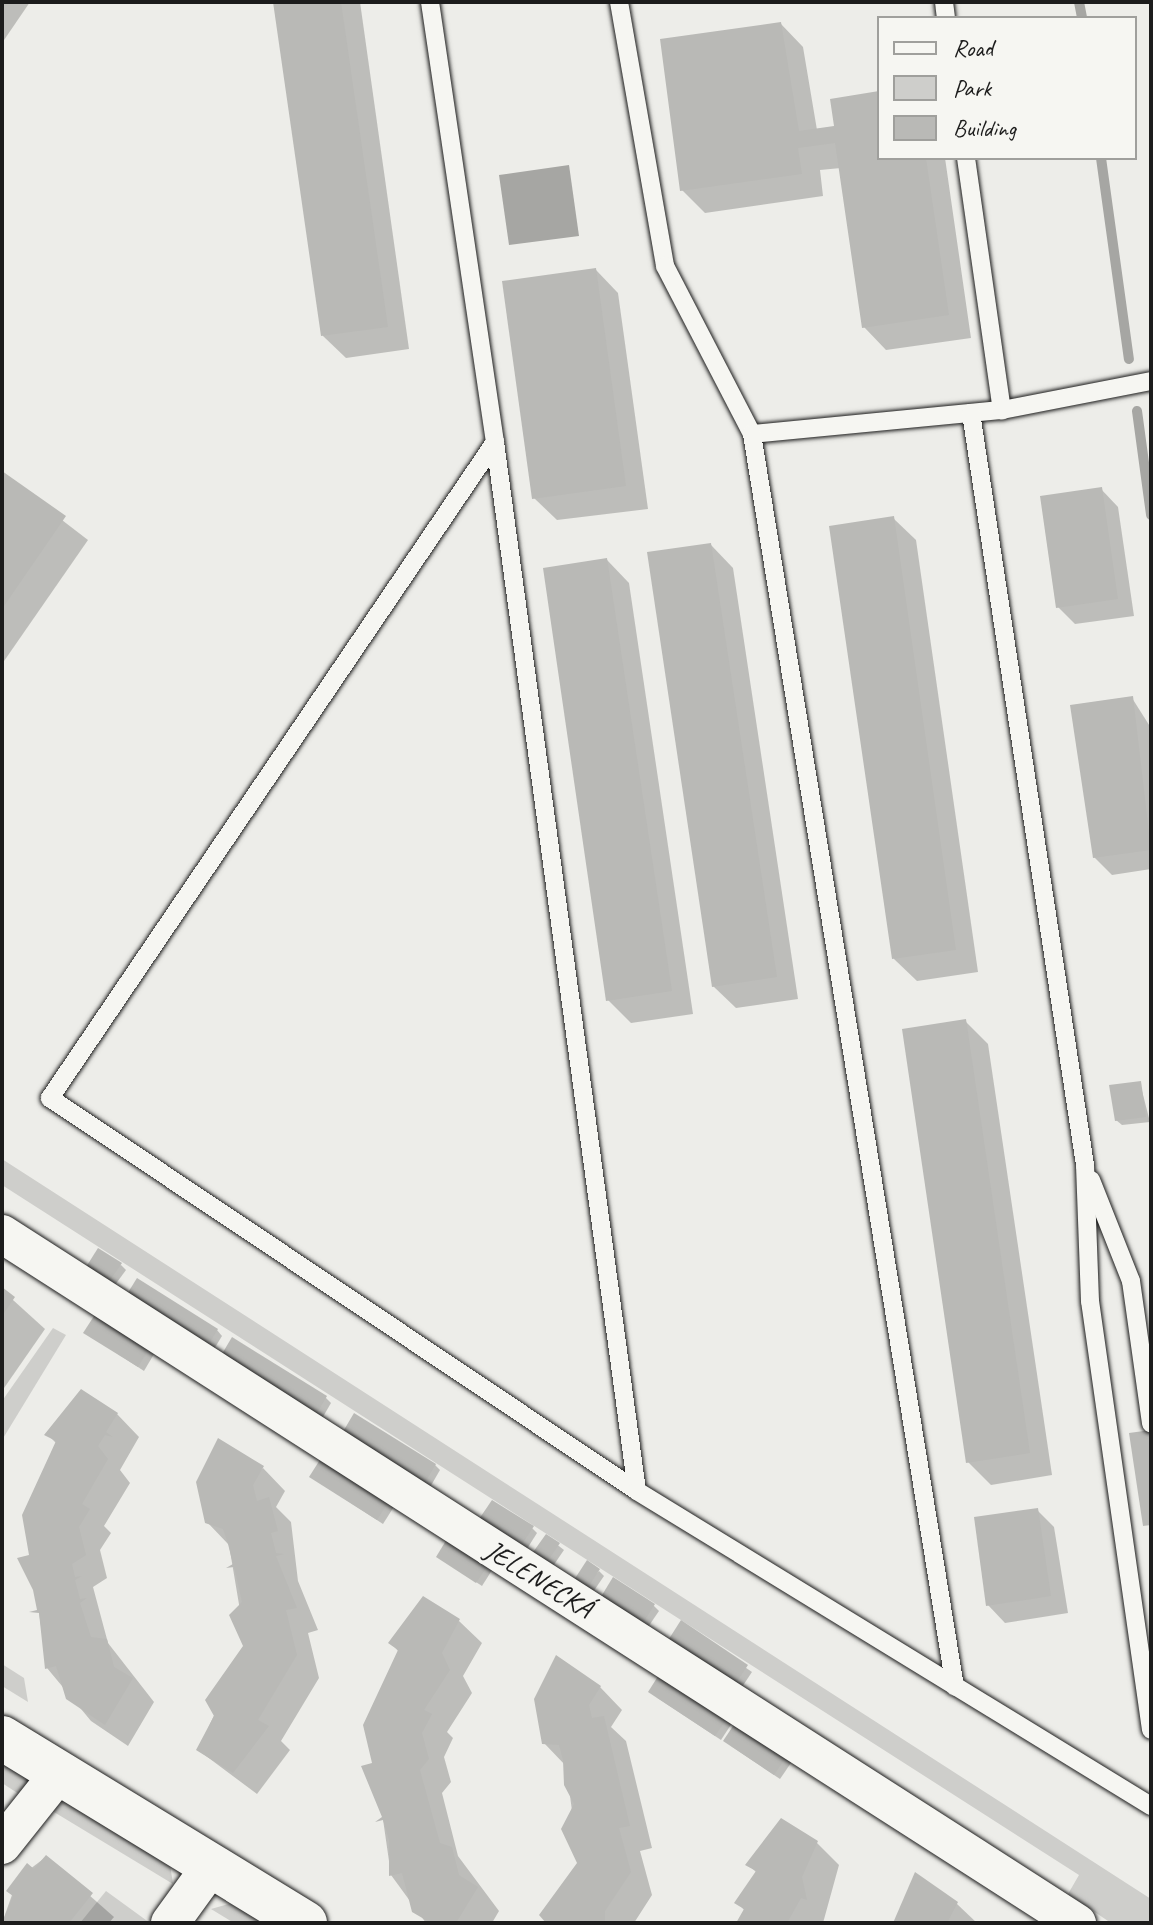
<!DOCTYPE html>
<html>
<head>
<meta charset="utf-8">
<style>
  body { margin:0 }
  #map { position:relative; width:1153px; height:1925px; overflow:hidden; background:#edede9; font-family:Caveat,sans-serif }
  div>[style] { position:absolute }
  .green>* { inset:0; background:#cececb }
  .water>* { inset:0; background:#a6a6a3 }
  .shadow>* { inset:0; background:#0003 }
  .stream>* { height:10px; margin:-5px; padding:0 5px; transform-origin:5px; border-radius:5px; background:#a6a6a3 }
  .building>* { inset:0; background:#b9b9b6 }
  .roads { filter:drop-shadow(0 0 2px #1c1c1c) drop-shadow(0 0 2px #1c1c1c) }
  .service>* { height:18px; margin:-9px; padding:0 9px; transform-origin:9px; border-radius:9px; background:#f6f6f2 }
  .minor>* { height:38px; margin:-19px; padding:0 19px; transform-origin:19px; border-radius:19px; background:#f6f6f2 }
  .tertiary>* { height:44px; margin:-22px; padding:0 22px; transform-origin:22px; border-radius:22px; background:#f6f6f2 }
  span { translate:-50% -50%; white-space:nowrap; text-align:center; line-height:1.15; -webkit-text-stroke:7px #f6f6f2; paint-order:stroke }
  .street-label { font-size:28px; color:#1c1c1c }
  .frame { position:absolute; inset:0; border:4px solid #1c1c1c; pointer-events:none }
  .legend { position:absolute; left:877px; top:16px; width:260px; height:144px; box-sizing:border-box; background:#f6f6f2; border:2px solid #9f9f9c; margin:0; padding:10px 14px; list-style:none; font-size:24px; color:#1c1c1c }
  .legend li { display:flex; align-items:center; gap:16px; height:40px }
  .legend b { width:40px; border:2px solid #9f9f9c }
</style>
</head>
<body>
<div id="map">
  <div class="green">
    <i style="clip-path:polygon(2px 1159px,1151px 1899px,1151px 1923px,1111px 1923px,1068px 1894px,1079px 1875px,2px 1185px)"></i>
    <i style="clip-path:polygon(53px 1328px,66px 1335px,2px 1440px,2px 1401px)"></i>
    <i style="clip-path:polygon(2px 1664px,24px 1678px,28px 1702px,2px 1686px)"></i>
    <i style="clip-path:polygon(2px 1759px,23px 1771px,30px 1785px,22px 1796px,2px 1783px)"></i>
    <i style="clip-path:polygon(69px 1800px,169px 1858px,173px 1884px,49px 1809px)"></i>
    <i style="clip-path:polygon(106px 1891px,150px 1923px,80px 1923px)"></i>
    <i style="clip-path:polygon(239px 1901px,273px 1923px,234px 1923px,211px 1909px)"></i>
  </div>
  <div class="water">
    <i style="clip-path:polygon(569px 165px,579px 236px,509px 245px,499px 175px)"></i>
  </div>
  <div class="shadow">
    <i style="clip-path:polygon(2px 2px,30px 2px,2px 43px)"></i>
    <i style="clip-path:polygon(275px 2px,360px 2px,409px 349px,346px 358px,323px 336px)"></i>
    <i style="clip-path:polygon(781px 24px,803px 47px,817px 130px,837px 127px,879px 93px,879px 158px,945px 158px,971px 338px,886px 350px,864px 327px,841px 168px,820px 170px,823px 196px,705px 213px,682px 190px)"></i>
    <i style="clip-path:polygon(596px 270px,618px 293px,648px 509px,557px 520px,534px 498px)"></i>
    <i style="clip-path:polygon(2px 474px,88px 540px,2px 664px)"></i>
    <i style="clip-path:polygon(1101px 489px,1118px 507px,1134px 616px,1075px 624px,1058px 607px)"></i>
    <i style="clip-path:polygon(893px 518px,916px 540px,978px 972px,917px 981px,894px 959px)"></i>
    <i style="clip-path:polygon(711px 545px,733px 568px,798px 999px,736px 1008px,713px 986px)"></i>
    <i style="clip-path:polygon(607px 560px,629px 583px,693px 1014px,631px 1023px,608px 1000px)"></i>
    <i style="clip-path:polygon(1132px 698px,1151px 728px,1151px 869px,1112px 875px,1094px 857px)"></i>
    <i style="clip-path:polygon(965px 1021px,988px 1044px,1052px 1475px,991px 1485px,968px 1462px)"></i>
    <i style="clip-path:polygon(1140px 1083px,1150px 1122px,1122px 1125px,1116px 1120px)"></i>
    <i style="clip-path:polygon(121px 1265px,126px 1270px,115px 1285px,94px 1272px)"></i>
    <i style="clip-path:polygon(2px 1290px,45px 1329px,2px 1391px)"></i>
    <i style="clip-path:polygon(132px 1304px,217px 1330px,222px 1336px,211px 1354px)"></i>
    <i style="clip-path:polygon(86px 1333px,149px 1349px,154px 1354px,144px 1371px)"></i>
    <i style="clip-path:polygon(233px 1340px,326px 1398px,331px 1403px,320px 1422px)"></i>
    <i style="clip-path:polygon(117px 1414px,139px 1437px,120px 1470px,130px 1483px,104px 1526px,111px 1533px,100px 1550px,107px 1578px,93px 1587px,108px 1643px,154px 1702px,128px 1746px,91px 1721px,47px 1668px,31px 1557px,57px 1444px,47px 1434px)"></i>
    <i style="clip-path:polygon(355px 1416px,435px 1465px,440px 1470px,429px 1489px)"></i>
    <i style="clip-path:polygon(263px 1468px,285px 1491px,276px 1507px,291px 1522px,298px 1581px,318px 1630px,308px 1633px,319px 1678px,281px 1741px,290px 1750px,257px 1794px,198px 1750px,246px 1646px,229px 1545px,207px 1522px)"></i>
    <i style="clip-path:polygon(311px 1477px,395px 1505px,383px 1524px)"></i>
    <i style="clip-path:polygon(1037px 1510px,1054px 1527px,1068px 1613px,1005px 1623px,988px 1605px)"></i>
    <i style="clip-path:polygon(485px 1527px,532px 1528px,537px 1533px,525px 1552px)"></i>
    <i style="clip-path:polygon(546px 1536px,564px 1550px,551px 1569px,539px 1560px)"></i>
    <i style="clip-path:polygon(438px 1557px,494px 1567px,482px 1586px)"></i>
    <i style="clip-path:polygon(599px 1571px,604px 1576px,591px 1595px,579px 1588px)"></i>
    <i style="clip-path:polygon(607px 1604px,654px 1606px,659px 1611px,646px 1630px)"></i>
    <i style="clip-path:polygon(459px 1621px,482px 1643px,463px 1676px,472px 1693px,447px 1732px,453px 1738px,444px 1757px,451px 1782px,442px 1793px,458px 1856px,499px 1911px,492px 1923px,426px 1923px,391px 1875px,375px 1764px,399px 1652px,391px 1643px)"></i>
    <i style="clip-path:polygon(681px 1623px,752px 1672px,740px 1690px)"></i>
    <i style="clip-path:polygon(600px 1687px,622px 1710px,611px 1727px,626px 1741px,652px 1848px,640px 1851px,652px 1895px,634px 1923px,551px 1923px,579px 1863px,566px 1766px,544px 1743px)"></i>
    <i style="clip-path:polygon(656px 1697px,734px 1720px,721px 1740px)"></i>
    <i style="clip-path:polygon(731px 1746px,793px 1760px,780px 1779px)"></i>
    <i style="clip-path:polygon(816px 1842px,839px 1865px,823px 1923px,740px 1923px,745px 1911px,737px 1902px,757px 1873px,748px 1864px)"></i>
    <i style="clip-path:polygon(46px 1857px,114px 1917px,109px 1923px,2px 1923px,18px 1878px)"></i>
    <i style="clip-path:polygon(915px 1875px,957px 1904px,977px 1923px,895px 1923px)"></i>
  </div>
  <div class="stream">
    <i style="left:1079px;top:2px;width:16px;rotate:79deg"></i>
    <i style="left:1101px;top:158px;width:203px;rotate:82.1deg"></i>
    <i style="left:1137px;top:411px;width:105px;rotate:82.3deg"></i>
  </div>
  <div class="building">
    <i style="clip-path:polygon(273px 2px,341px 2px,388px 327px,321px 336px)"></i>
    <i style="clip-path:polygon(781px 22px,799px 131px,834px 126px,830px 99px,879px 91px,879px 158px,926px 158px,949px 315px,862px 328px,835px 143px,798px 148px,802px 174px,680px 191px,660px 39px)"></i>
    <i style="clip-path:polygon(596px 268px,626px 486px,532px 499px,502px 281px)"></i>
    <i style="clip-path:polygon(2px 471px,66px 516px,2px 609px)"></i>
    <i style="clip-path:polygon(1102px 487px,1118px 599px,1056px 608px,1040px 496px)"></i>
    <i style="clip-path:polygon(894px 516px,956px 950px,892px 959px,829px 526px)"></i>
    <i style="clip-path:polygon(711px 543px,777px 977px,712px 987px,647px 552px)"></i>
    <i style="clip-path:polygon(607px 558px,672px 991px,606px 1001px,543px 568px)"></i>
    <i style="clip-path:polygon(1133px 696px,1151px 850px,1093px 858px,1070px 705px)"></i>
    <i style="clip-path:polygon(966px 1019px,1030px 1453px,966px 1463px,902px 1029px)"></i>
    <i style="clip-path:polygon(1141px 1081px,1146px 1117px,1115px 1121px,1109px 1085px)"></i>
    <i style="clip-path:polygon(98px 1248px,122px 1263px,109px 1282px,86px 1267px)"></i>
    <i style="clip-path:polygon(137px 1278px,218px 1329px,205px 1350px,124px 1299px)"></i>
    <i style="clip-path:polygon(2px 1287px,15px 1297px,2px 1316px)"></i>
    <i style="clip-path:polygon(96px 1313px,150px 1347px,138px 1367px,83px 1333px)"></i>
    <i style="clip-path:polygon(232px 1337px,327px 1396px,314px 1418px,219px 1359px)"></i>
    <i style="clip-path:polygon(81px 1389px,118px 1413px,106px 1432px,113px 1437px,105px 1435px,98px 1446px,108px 1459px,82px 1504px,90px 1509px,79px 1527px,86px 1555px,72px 1564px,75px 1577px,82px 1576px,75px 1580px,80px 1599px,87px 1598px,80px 1603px,91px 1637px,107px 1639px,114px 1667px,133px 1678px,105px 1725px,66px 1699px,56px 1666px,45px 1669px,39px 1613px,29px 1612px,37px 1610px,33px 1590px,17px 1558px,29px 1555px,22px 1515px,56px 1441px,44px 1435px)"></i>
    <i style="clip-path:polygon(354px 1413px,436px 1464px,423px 1486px,341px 1435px)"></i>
    <i style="clip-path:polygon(1151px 1430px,1151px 1525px,1143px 1526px,1129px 1433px)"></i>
    <i style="clip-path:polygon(218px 1438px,264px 1466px,253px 1485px,257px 1501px,269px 1497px,278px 1531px,271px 1533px,276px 1553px,284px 1554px,276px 1556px,297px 1608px,286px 1610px,297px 1655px,258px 1720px,269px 1726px,233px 1773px,196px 1750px,214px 1716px,205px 1700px,243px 1646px,229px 1615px,242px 1602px,234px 1567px,226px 1568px,233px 1564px,228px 1544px,223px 1529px,205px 1523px,196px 1482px)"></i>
    <i style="clip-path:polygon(323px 1455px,391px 1498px,377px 1520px,309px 1477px)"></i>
    <i style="clip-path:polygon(492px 1500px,534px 1526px,519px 1549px,477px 1522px)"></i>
    <i style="clip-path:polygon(1038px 1508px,1051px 1596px,986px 1606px,974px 1517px)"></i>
    <i style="clip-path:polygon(450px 1534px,491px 1561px,476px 1583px,436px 1557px)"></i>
    <i style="clip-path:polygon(546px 1534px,560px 1543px,545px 1565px,531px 1555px)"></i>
    <i style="clip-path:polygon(587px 1560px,600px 1569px,585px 1592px,572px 1583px)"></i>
    <i style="clip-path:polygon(613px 1577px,655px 1604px,641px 1626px,599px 1600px)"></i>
    <i style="clip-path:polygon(423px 1596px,460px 1619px,442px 1653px,450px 1670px,424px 1710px,432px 1714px,422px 1733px,429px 1759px,420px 1770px,440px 1843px,452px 1847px,459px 1875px,478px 1887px,456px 1923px,431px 1923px,412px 1912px,402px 1873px,389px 1876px,389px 1840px,383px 1820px,375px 1822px,382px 1817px,361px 1766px,372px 1763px,363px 1725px,398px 1650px,388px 1643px)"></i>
    <i style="clip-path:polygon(681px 1620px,748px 1665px,734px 1686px,667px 1642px)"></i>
    <i style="clip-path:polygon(556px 1655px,601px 1686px,589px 1705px,592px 1718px,604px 1716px,630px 1826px,619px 1828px,631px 1872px,605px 1911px,605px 1923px,546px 1923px,539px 1915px,577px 1863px,561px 1829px,574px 1804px,564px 1785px,563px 1760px,559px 1745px,542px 1744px,534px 1699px)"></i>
    <i style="clip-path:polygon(662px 1670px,730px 1714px,715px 1736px,648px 1692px)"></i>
    <i style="clip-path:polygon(737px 1720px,789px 1753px,774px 1775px,723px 1741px)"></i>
    <i style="clip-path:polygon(781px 1818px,818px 1841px,802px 1877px,807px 1900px,801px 1898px,787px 1923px,736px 1923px,744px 1909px,734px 1903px,756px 1871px,745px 1865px)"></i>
    <i style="clip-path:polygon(46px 1855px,93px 1893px,69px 1923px,2px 1923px,13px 1896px,6px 1891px,27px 1863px,34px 1869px)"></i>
    <i style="clip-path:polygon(915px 1872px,958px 1902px,947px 1923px,893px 1923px)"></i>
  </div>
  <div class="roads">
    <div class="service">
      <i style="left:430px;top:2px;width:445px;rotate:81.6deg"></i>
      <i style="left:619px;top:2px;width:268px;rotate:80.1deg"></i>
      <i style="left:665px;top:266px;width:189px;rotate:62.6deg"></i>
      <i style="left:752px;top:434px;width:251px;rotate:-5.5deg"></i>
      <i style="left:944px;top:2px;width:16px;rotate:83deg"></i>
      <i style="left:966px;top:158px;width:255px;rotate:81.9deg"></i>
      <i style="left:1002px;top:410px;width:152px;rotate:-11deg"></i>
      <i style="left:971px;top:413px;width:761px;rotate:81.38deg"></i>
      <i style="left:1085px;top:1165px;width:136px;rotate:87.9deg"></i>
      <i style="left:1090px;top:1301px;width:433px;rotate:81.9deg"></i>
      <i style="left:752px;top:434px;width:1269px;rotate:80.8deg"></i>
      <i style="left:1091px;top:1180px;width:109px;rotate:68.4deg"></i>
      <i style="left:1131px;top:1281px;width:144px;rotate:82deg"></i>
      <i style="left:637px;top:1491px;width:1059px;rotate:-97.71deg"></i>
      <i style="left:495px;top:442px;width:793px;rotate:124.15deg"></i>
      <i style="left:50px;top:1098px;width:706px;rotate:33.8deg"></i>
      <i style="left:637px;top:1491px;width:603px;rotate:31.5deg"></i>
    </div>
    <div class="minor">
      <i style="left:2px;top:1234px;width:1277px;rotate:32.66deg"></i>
      <i style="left:2px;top:1845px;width:93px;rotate:-51.5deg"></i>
      <i style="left:170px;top:1923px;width:72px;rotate:-54.1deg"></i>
    </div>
    <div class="tertiary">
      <i style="left:2px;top:1738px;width:355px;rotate:31.4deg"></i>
    </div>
  </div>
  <div class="street-label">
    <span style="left:539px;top:1579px;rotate:32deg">JELENECKÁ</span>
  </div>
  <div class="frame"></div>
  <ul class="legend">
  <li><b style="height:10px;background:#f6f6f2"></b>Road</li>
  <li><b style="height:22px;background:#cececb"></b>Park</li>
  <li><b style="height:22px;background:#b9b9b6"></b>Building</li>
  </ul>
</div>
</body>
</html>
